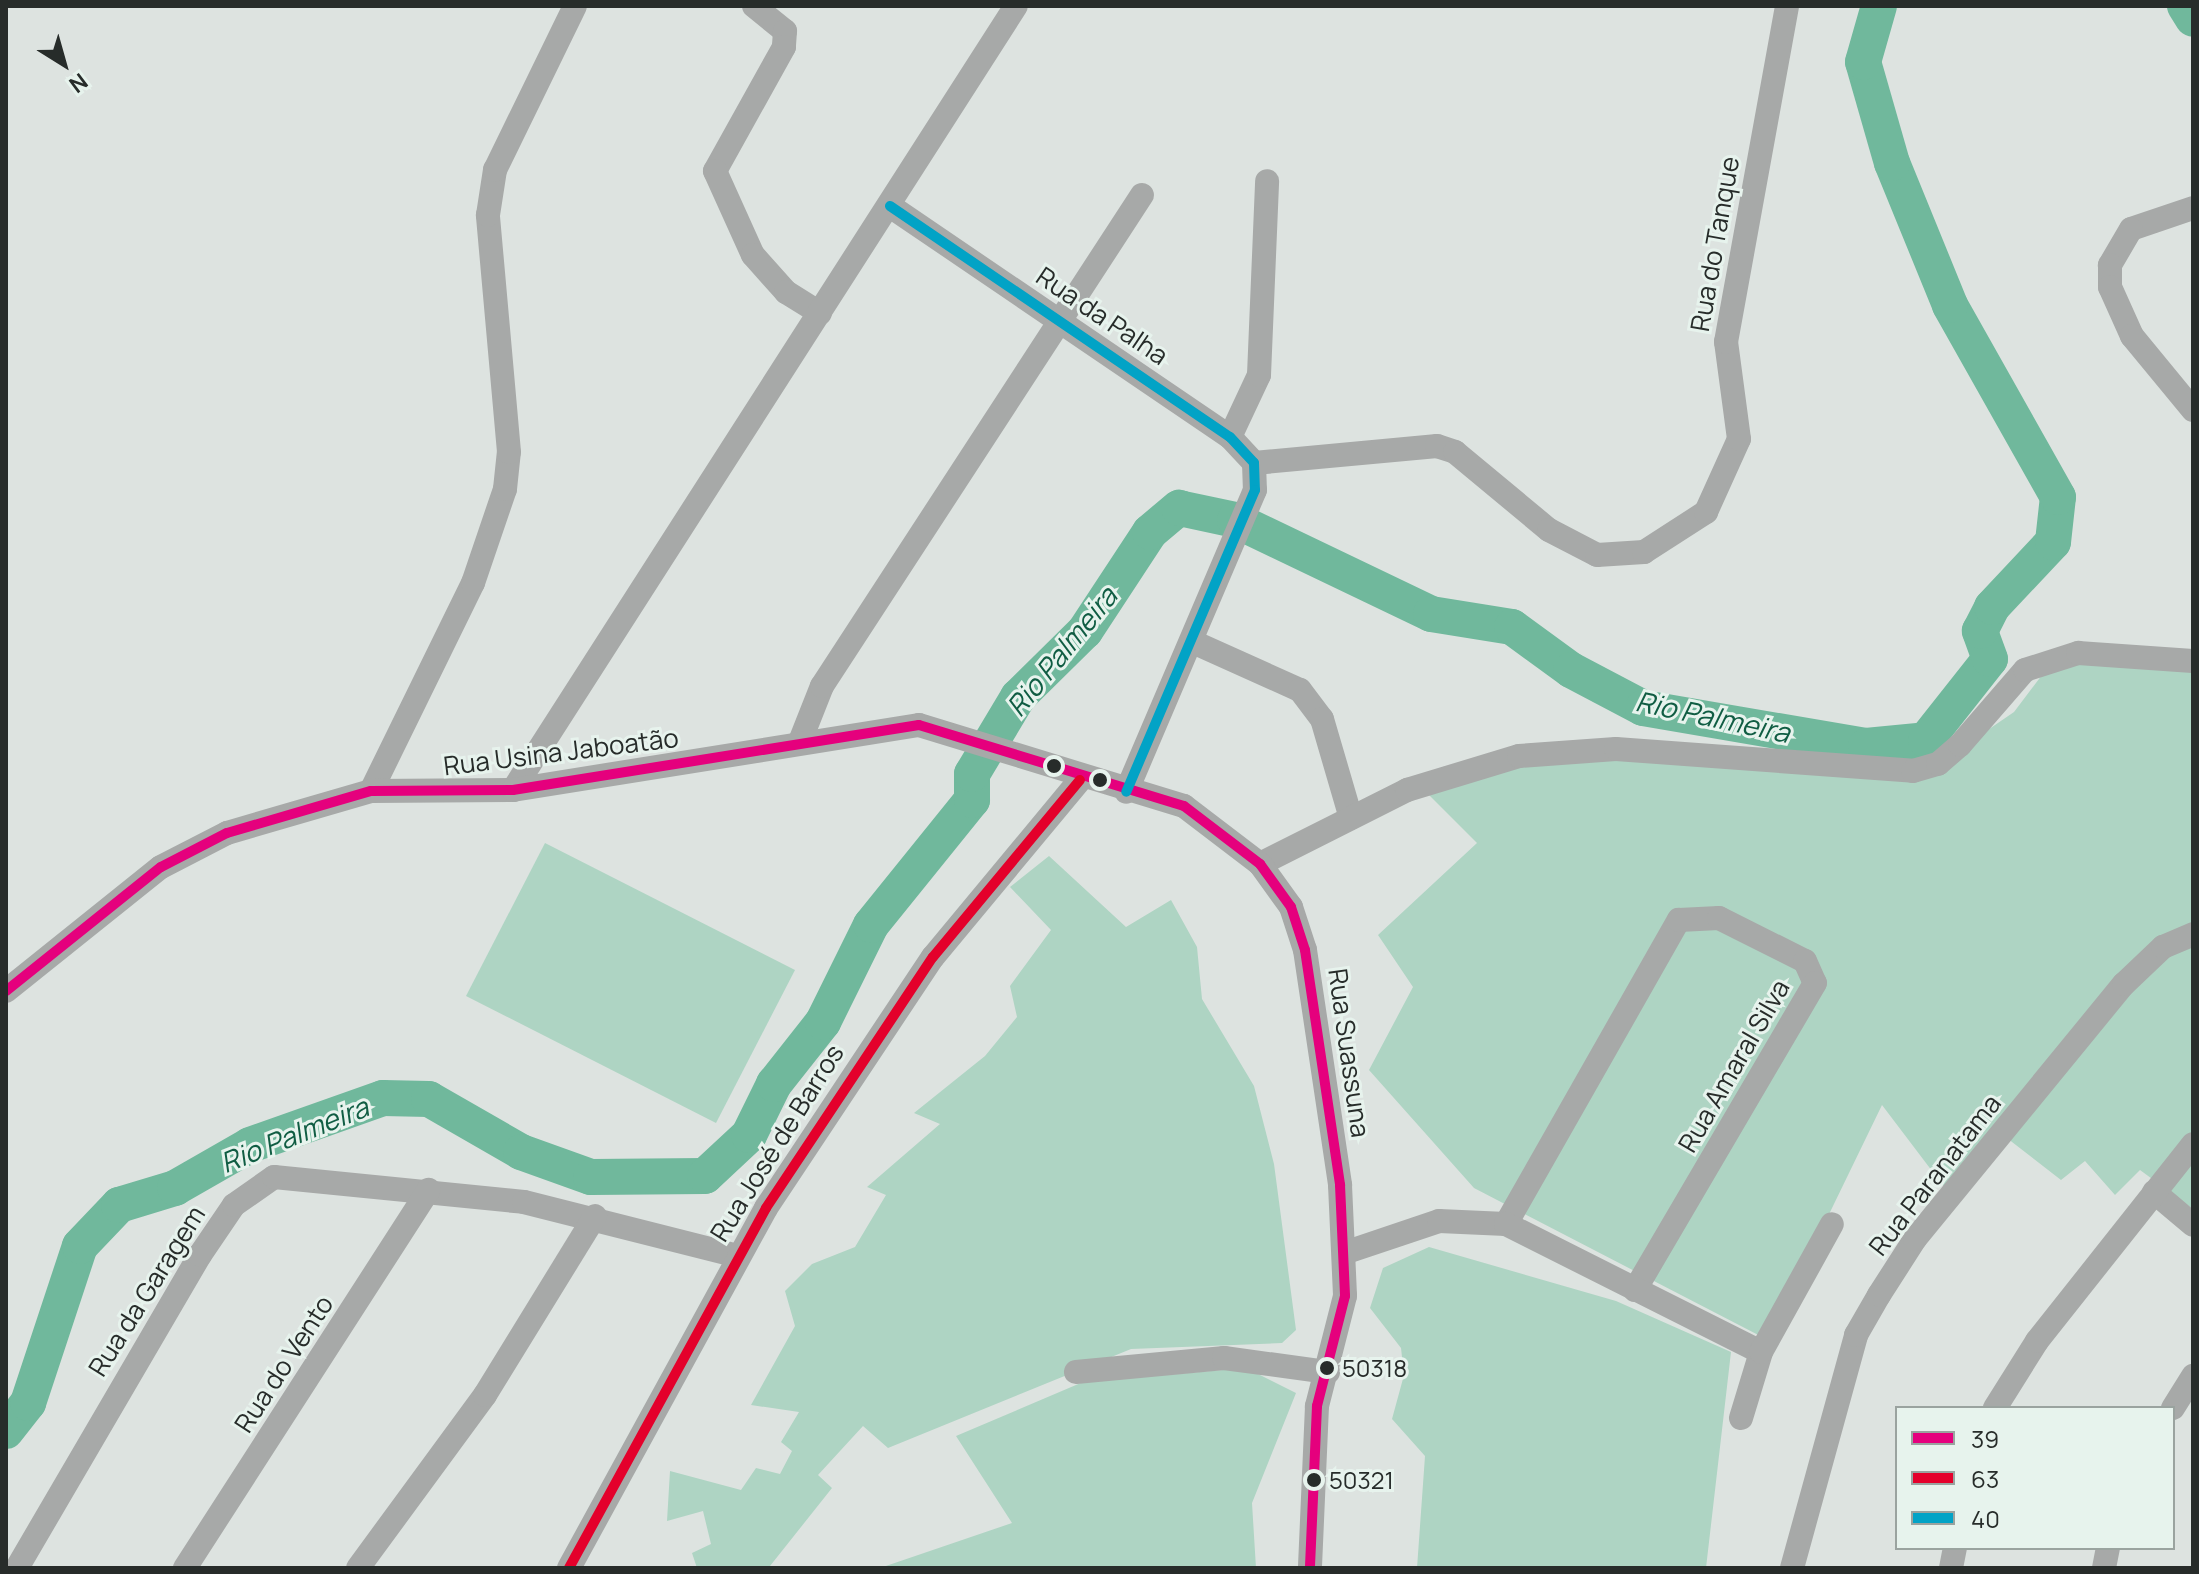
<!DOCTYPE html>
<html>
<head>
<meta charset="utf-8">
<style>
  body { margin:0 }
  #map { position:relative; width:2199px; height:1574px; overflow:hidden; background:#dde3e0; font-family:Manrope,sans-serif }
  div>[style] { position:absolute }
  .green>* { inset:0; background:#aed4c3 }
  .river>* { height:36px; margin:-18px; padding:0 18px; transform-origin:18px; border-radius:18px; background:#70b89c }
  .minor>* { height:24px; margin:-12px; padding:0 12px; transform-origin:12px; border-radius:12px; background:#a7a9a8 }
  .bus-1>* { height:10px; margin:-5px; padding:0 5px; transform-origin:5px; border-radius:5px; background:#e5007d }
  .bus-2>* { height:10px; margin:-5px; padding:0 5px; transform-origin:5px; border-radius:5px; background:#e4002b }
  .bus-3>* { height:10px; margin:-5px; padding:0 5px; transform-origin:5px; border-radius:5px; background:#02a3c6 }
  .dots>* { width:22px; height:22px; translate:-50% -50%; box-sizing:border-box; border:4px solid #e7f3ed; border-radius:50% }
  span { translate:-50% -50%; white-space:nowrap; text-align:center; line-height:1.15; -webkit-text-stroke:6px #e7f3ed; paint-order:stroke }
  .bus-label { font-size:24px; color:#272c2a }
  .left { translate:0 -50%; text-align:left }
  .street-label { font-size:26px; color:#272c2a }
  .water-label { font-size:28px; color:#105d43; font-style:italic }
  .frame { position:absolute; inset:0; border:8px solid #272c2a; pointer-events:none }
  .legend { position:absolute; left:1895px; top:1406px; width:280px; height:144px; box-sizing:border-box; background:#e7f3ed; border:2px solid #9aa39f; margin:0; padding:10px 14px; list-style:none; font-size:24px; color:#272c2a }
  .legend li { display:flex; align-items:center; gap:16px; height:40px }
  .legend b { width:40px; border:2px solid #9aa39f }
  .north { position:absolute; left:24px; top:24px; width:80px; height:80px; -webkit-text-stroke:6px #e7f3ed; paint-order:stroke; rotate:143deg; font-size:22px; font-weight:700; line-height:32px; text-align:center; color:#272c2a }
  .north::after { content:''; display:block; margin:auto; width:28px; height:36px; background:#272c2a; clip-path:polygon(50% 0,100% 100%,50% 72%,0 100%) }
</style>
</head>
<body>
<div id="map">
  <div class="green">
    <i style="clip-path:polygon(2054px 659px,2193px 671px,2193px 1209px,2140px 1170px,2115px 1195px,2085px 1161px,2061px 1180px,2003px 1135px,1951px 1196px,1882px 1105px,1768px 1340px,1474px 1188px,1369px 1070px,1413px 987px,1378px 935px,1477px 843px,1419px 785px,1549px 751px,1938px 764px,2014px 712px)"></i>
    <i style="clip-path:polygon(545px 843px,795px 970px,716px 1123px,466px 996px)"></i>
    <i style="clip-path:polygon(1049px 856px,1126px 927px,1171px 900px,1197px 947px,1202px 999px,1254px 1086px,1274px 1164px,1296px 1330px,1282px 1343px,1131px 1349px,888px 1448px,863px 1426px,818px 1475px,832px 1488px,770px 1566px,697px 1568px,692px 1553px,711px 1544px,703px 1511px,667px 1521px,670px 1471px,741px 1490px,756px 1468px,780px 1474px,792px 1451px,781px 1442px,799px 1412px,751px 1405px,795px 1326px,785px 1291px,812px 1264px,855px 1247px,886px 1195px,867px 1187px,940px 1124px,914px 1113px,985px 1056px,1017px 1017px,1010px 986px,1051px 930px,1010px 887px)"></i>
    <i style="clip-path:polygon(1429px 1247px,1616px 1301px,1731px 1352px,1706px 1568px,1417px 1568px,1425px 1456px,1392px 1419px,1404px 1375px,1401px 1348px,1370px 1308px,1383px 1268px)"></i>
    <i style="clip-path:polygon(1246px 1368px,1296px 1393px,1252px 1503px,1256px 1568px,880px 1568px,1012px 1523px,956px 1436px,1083px 1382px)"></i>
  </div>
  <div class="river">
    <i style="left:2185px;top:6px;width:15px;rotate:58deg"></i>
    <i style="left:6px;top:1431px;width:36px;rotate:-52deg"></i>
    <i style="left:28px;top:1403px;width:165px;rotate:-71.7deg"></i>
    <i style="left:80px;top:1246px;width:57px;rotate:-46.4deg"></i>
    <i style="left:119px;top:1205px;width:59px;rotate:-16.9deg"></i>
    <i style="left:175px;top:1188px;width:86px;rotate:-29.8deg"></i>
    <i style="left:250px;top:1145px;width:141px;rotate:-19.5deg"></i>
    <i style="left:383px;top:1098px;width:46px;rotate:1.2deg"></i>
    <i style="left:429px;top:1099px;width:106px;rotate:29.9deg"></i>
    <i style="left:521px;top:1152px;width:74px;rotate:19.7deg"></i>
    <i style="left:591px;top:1177px;width:114px;rotate:-0.5deg"></i>
    <i style="left:705px;top:1176px;width:60px;rotate:-43deg"></i>
    <i style="left:749px;top:1135px;width:57px;rotate:-63.9deg"></i>
    <i style="left:774px;top:1084px;width:79px;rotate:-51.7deg"></i>
    <i style="left:823px;top:1022px;width:108px;rotate:-63.7deg"></i>
    <i style="left:871px;top:925px;width:161px;rotate:-51.1deg"></i>
    <i style="left:972px;top:800px;width:26px;rotate:-90deg"></i>
    <i style="left:972px;top:774px;width:90px;rotate:-59.1deg"></i>
    <i style="left:1018px;top:697px;width:94px;rotate:-44.6deg"></i>
    <i style="left:1085px;top:631px;width:118px;rotate:-56.7deg"></i>
    <i style="left:1150px;top:532px;width:38px;rotate:-40deg"></i>
    <i style="left:1179px;top:508px;width:57px;rotate:12.1deg"></i>
    <i style="left:1235px;top:520px;width:217px;rotate:25.6deg"></i>
    <i style="left:1431px;top:614px;width:82px;rotate:9.1deg"></i>
    <i style="left:1512px;top:627px;width:73px;rotate:36.1deg"></i>
    <i style="left:1571px;top:670px;width:81px;rotate:27.8deg"></i>
    <i style="left:1643px;top:708px;width:226px;rotate:9.7deg"></i>
    <i style="left:1866px;top:746px;width:60px;rotate:-5.7deg"></i>
    <i style="left:1926px;top:740px;width:103px;rotate:-51.7deg"></i>
    <i style="left:1990px;top:659px;width:30px;rotate:-110deg"></i>
    <i style="left:1980px;top:631px;width:27px;rotate:-63deg"></i>
    <i style="left:1992px;top:607px;width:89px;rotate:-46.8deg"></i>
    <i style="left:2053px;top:542px;width:45px;rotate:-83.7deg"></i>
    <i style="left:2058px;top:497px;width:220px;rotate:-119.4deg"></i>
    <i style="left:1950px;top:305px;width:153px;rotate:-112.2deg"></i>
    <i style="left:1892px;top:163px;width:105px;rotate:-106deg"></i>
    <i style="left:1863px;top:62px;width:58px;rotate:-74.1deg"></i>
  </div>
  <div class="minor">
    <i style="left:754px;top:6px;width:40px;rotate:39deg"></i>
    <i style="left:785px;top:31px;width:16px;rotate:94deg"></i>
    <i style="left:784px;top:47px;width:142px;rotate:119.1deg"></i>
    <i style="left:715px;top:171px;width:92px;rotate:65.7deg"></i>
    <i style="left:753px;top:255px;width:50px;rotate:48.3deg"></i>
    <i style="left:786px;top:292px;width:40px;rotate:32deg"></i>
    <i style="left:890px;top:206px;width:411px;rotate:34.2deg"></i>
    <i style="left:1230px;top:437px;width:35px;rotate:47deg"></i>
    <i style="left:1254px;top:463px;width:27px;rotate:88deg"></i>
    <i style="left:1255px;top:490px;width:328px;rotate:113.1deg"></i>
    <i style="left:2193px;top:208px;width:65px;rotate:161.3deg"></i>
    <i style="left:2131px;top:229px;width:42px;rotate:120.3deg"></i>
    <i style="left:2110px;top:265px;width:22px;rotate:90deg"></i>
    <i style="left:2110px;top:287px;width:54px;rotate:65.8deg"></i>
    <i style="left:2132px;top:336px;width:96px;rotate:50.5deg"></i>
    <i style="left:1230px;top:437px;width:68px;rotate:-64.9deg"></i>
    <i style="left:1259px;top:375px;width:194px;rotate:-87.6deg"></i>
    <i style="left:1254px;top:463px;width:184px;rotate:-5.3deg"></i>
    <i style="left:1437px;top:446px;width:19px;rotate:18deg"></i>
    <i style="left:1455px;top:452px;width:122px;rotate:39.7deg"></i>
    <i style="left:1549px;top:530px;width:54px;rotate:27.5deg"></i>
    <i style="left:1597px;top:555px;width:47px;rotate:-3.7deg"></i>
    <i style="left:1644px;top:552px;width:74px;rotate:-32.8deg"></i>
    <i style="left:1706px;top:512px;width:80px;rotate:-65.7deg"></i>
    <i style="left:1739px;top:439px;width:98px;rotate:-97.6deg"></i>
    <i style="left:1726px;top:342px;width:341px;rotate:-79.7deg"></i>
    <i style="left:1193px;top:642px;width:117px;rotate:24.2deg"></i>
    <i style="left:1300px;top:690px;width:36px;rotate:53deg"></i>
    <i style="left:1322px;top:719px;width:103px;rotate:73.7deg"></i>
    <i style="left:801px;top:739px;width:57px;rotate:-68.4deg"></i>
    <i style="left:822px;top:686px;width:586px;rotate:-56.91deg"></i>
    <i style="left:513px;top:790px;width:931px;rotate:-57.32deg"></i>
    <i style="left:371px;top:791px;width:232px;rotate:-63.9deg"></i>
    <i style="left:473px;top:583px;width:99px;rotate:-71.2deg"></i>
    <i style="left:505px;top:489px;width:37px;rotate:-84deg"></i>
    <i style="left:509px;top:452px;width:238px;rotate:-95.1deg"></i>
    <i style="left:488px;top:215px;width:46px;rotate:-81.2deg"></i>
    <i style="left:495px;top:170px;width:182px;rotate:-64deg"></i>
    <i style="left:1260px;top:864px;width:165px;rotate:-26.7deg"></i>
    <i style="left:1407px;top:790px;width:117px;rotate:-16.9deg"></i>
    <i style="left:1519px;top:756px;width:97px;rotate:-4.1deg"></i>
    <i style="left:1616px;top:749px;width:298px;rotate:4.2deg"></i>
    <i style="left:1913px;top:771px;width:26px;rotate:-16deg"></i>
    <i style="left:1938px;top:764px;width:29px;rotate:-41deg"></i>
    <i style="left:1960px;top:745px;width:99px;rotate:-49.1deg"></i>
    <i style="left:2025px;top:670px;width:56px;rotate:-17.8deg"></i>
    <i style="left:2078px;top:653px;width:115px;rotate:4deg"></i>
    <i style="left:6px;top:991px;width:198px;rotate:-38.7deg"></i>
    <i style="left:161px;top:867px;width:74px;rotate:-27.3deg"></i>
    <i style="left:227px;top:833px;width:150px;rotate:-16.3deg"></i>
    <i style="left:371px;top:791px;width:142px;rotate:-0.4deg"></i>
    <i style="left:513px;top:790px;width:411px;rotate:-9.1deg"></i>
    <i style="left:919px;top:725px;width:277px;rotate:17deg"></i>
    <i style="left:1184px;top:806px;width:96px;rotate:37.3deg"></i>
    <i style="left:1260px;top:864px;width:53px;rotate:54.2deg"></i>
    <i style="left:1291px;top:907px;width:45px;rotate:72deg"></i>
    <i style="left:1305px;top:950px;width:238px;rotate:81.5deg"></i>
    <i style="left:1340px;top:1185px;width:111px;rotate:87.4deg"></i>
    <i style="left:1345px;top:1296px;width:114px;rotate:104.3deg"></i>
    <i style="left:1317px;top:1406px;width:162px;rotate:92.5deg"></i>
    <i style="left:2154px;top:1192px;width:51px;rotate:40.2deg"></i>
    <i style="left:1506px;top:1224px;width:350px;rotate:-60.4deg"></i>
    <i style="left:1679px;top:920px;width:40px;rotate:-2.9deg"></i>
    <i style="left:1719px;top:918px;width:96px;rotate:26.6deg"></i>
    <i style="left:1805px;top:961px;width:24px;rotate:66deg"></i>
    <i style="left:1815px;top:983px;width:356px;rotate:120.4deg"></i>
    <i style="left:1344px;top:1253px;width:100px;rotate:-18.6deg"></i>
    <i style="left:1439px;top:1221px;width:67px;rotate:2.6deg"></i>
    <i style="left:1506px;top:1224px;width:285px;rotate:26.7deg"></i>
    <i style="left:1076px;top:1372px;width:149px;rotate:-5.4deg"></i>
    <i style="left:1224px;top:1358px;width:105px;rotate:7.7deg"></i>
    <i style="left:1995px;top:1408px;width:79px;rotate:-57.9deg"></i>
    <i style="left:2037px;top:1341px;width:251px;rotate:-51.6deg"></i>
    <i style="left:2173px;top:1408px;width:38px;rotate:-58deg"></i>
    <i style="left:1741px;top:1418px;width:69px;rotate:-73.1deg"></i>
    <i style="left:1761px;top:1352px;width:146px;rotate:-61deg"></i>
    <i style="left:17px;top:1568px;width:363px;rotate:-59.7deg"></i>
    <i style="left:200px;top:1255px;width:60px;rotate:-55.8deg"></i>
    <i style="left:234px;top:1205px;width:49px;rotate:-35deg"></i>
    <i style="left:274px;top:1177px;width:251px;rotate:5.7deg"></i>
    <i style="left:524px;top:1202px;width:220px;rotate:14.2deg"></i>
    <i style="left:185px;top:1568px;width:450px;rotate:-57.2deg"></i>
    <i style="left:358px;top:1568px;width:215px;rotate:-53.7deg"></i>
    <i style="left:485px;top:1395px;width:210px;rotate:-58.4deg"></i>
    <i style="left:569px;top:1568px;width:410px;rotate:-61.3deg"></i>
    <i style="left:766px;top:1208px;width:301px;rotate:-56.4deg"></i>
    <i style="left:933px;top:957px;width:230px;rotate:-50.3deg"></i>
    <i style="left:1792px;top:1568px;width:242px;rotate:-74.6deg"></i>
    <i style="left:1856px;top:1335px;width:46px;rotate:-60.1deg"></i>
    <i style="left:1879px;top:1295px;width:67px;rotate:-57.3deg"></i>
    <i style="left:1915px;top:1239px;width:330px;rotate:-50.7deg"></i>
    <i style="left:2124px;top:984px;width:54px;rotate:-43.5deg"></i>
    <i style="left:2163px;top:947px;width:33px;rotate:-23deg"></i>
    <i style="left:1951px;top:1568px;width:20px;rotate:-79deg"></i>
    <i style="left:2104px;top:1568px;width:20px;rotate:-79deg"></i>
  </div>
  <div class="bus-1">
    <i style="left:6px;top:991px;width:198px;rotate:-38.7deg"></i>
    <i style="left:161px;top:867px;width:74px;rotate:-27.3deg"></i>
    <i style="left:227px;top:833px;width:150px;rotate:-16.3deg"></i>
    <i style="left:371px;top:791px;width:142px;rotate:-0.4deg"></i>
    <i style="left:513px;top:790px;width:411px;rotate:-9.1deg"></i>
    <i style="left:919px;top:725px;width:277px;rotate:17deg"></i>
    <i style="left:1184px;top:806px;width:96px;rotate:37.3deg"></i>
    <i style="left:1260px;top:864px;width:53px;rotate:54.2deg"></i>
    <i style="left:1291px;top:907px;width:45px;rotate:72deg"></i>
    <i style="left:1305px;top:950px;width:238px;rotate:81.5deg"></i>
    <i style="left:1340px;top:1185px;width:111px;rotate:87.4deg"></i>
    <i style="left:1345px;top:1296px;width:114px;rotate:104.3deg"></i>
    <i style="left:1317px;top:1406px;width:162px;rotate:92.5deg"></i>
  </div>
  <div class="bus-2">
    <i style="left:569px;top:1568px;width:410px;rotate:-61.3deg"></i>
    <i style="left:766px;top:1208px;width:301px;rotate:-56.4deg"></i>
    <i style="left:933px;top:957px;width:230px;rotate:-50.3deg"></i>
  </div>
  <div class="bus-3">
    <i style="left:890px;top:206px;width:411px;rotate:34.2deg"></i>
    <i style="left:1230px;top:437px;width:35px;rotate:47deg"></i>
    <i style="left:1254px;top:463px;width:27px;rotate:88deg"></i>
    <i style="left:1255px;top:490px;width:328px;rotate:113.1deg"></i>
  </div>
  <div class="dots">
    <i style="left:1054px;top:766px;background:#272c2a"></i>
    <i style="left:1100px;top:780px;background:#272c2a"></i>
    <i style="left:1327px;top:1368px;background:#272c2a"></i>
    <i style="left:1314px;top:1480px;background:#272c2a"></i>
  </div>
  <div class="bus-label">
    <span class="left" style="left:1342px;top:1368px">50318</span>
    <span class="left" style="left:1329px;top:1480px">50321</span>
  </div>
  <div class="street-label">
    <span style="left:1715px;top:244px;rotate:-80deg">Rua do Tanque</span>
    <span style="left:1102px;top:316px;rotate:34deg">Rua da Palha</span>
    <span style="left:561px;top:752px;rotate:-7deg">Rua Usina Jaboatão</span>
    <span style="left:1349px;top:1053px;rotate:82deg">Rua Suassuna</span>
    <span style="left:1734px;top:1066px;rotate:-60deg">Rua Amaral Silva</span>
    <span style="left:777px;top:1143px;rotate:-58deg">Rua José de Barros</span>
    <span style="left:1935px;top:1175px;rotate:-52deg">Rua Paranatama</span>
    <span style="left:147px;top:1291px;rotate:-58deg">Rua da Garagem</span>
    <span style="left:284px;top:1364px;rotate:-57deg">Rua do Vento</span>
  </div>
  <div class="water-label">
    <span style="left:1061px;top:651px;rotate:-51deg">Rio Palmeira</span>
    <span style="left:1713px;top:716px;rotate:12deg">Rio Palmeira</span>
    <span style="left:294px;top:1134px;rotate:-22deg">Rio Palmeira</span>
  </div>
  <div class="frame"></div>
  <ul class="legend">
  <li><b style="height:10px;background:#e5007d"></b>39</li>
  <li><b style="height:10px;background:#e4002b"></b>63</li>
  <li><b style="height:10px;background:#02a3c6"></b>40</li>
  </ul>
  <div class="north">N</div>
</div>
</body>
</html>
